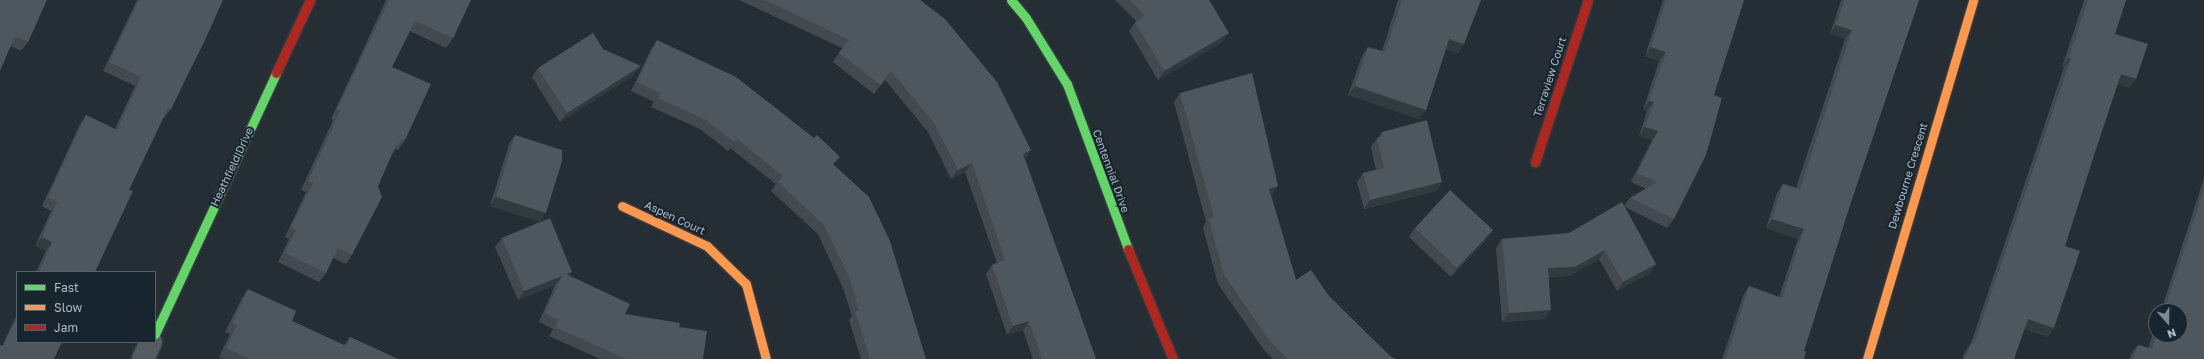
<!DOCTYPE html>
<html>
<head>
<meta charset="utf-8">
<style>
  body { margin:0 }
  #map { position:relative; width:2204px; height:359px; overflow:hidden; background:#242e34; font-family:"Golos Text",sans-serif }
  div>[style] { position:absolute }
  .roads { filter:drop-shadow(0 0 1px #41484c) drop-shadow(0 0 1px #41484c) }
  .street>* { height:22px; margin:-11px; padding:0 11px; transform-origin:11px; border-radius:11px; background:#545c62 }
  .fast>* { height:9px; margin:-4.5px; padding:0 4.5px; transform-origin:4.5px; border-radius:4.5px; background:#63d668 }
  .slow>* { height:9px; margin:-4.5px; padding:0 4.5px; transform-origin:4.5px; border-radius:4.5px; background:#ff974d }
  .jam>* { height:9px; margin:-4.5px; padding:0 4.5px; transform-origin:4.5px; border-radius:4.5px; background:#b3261e }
  .wall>* { inset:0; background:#424a50 }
  .shaded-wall>* { inset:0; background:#313a3f }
  .building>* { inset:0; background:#4d575d }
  span { translate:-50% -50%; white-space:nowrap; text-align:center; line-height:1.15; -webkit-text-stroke:4px #18252f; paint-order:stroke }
  .street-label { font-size:11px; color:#acbbc7 }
  .legend { position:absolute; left:16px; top:271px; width:140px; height:72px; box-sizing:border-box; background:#18252f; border:1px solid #53616c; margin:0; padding:5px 7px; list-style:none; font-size:12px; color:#acbbc7 }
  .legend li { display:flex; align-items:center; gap:8px; height:20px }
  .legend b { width:20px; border:1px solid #53616c }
  .north { position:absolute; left:2148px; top:303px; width:40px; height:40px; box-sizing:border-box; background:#18252f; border:1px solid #53616c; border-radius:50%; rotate:160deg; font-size:11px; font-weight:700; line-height:16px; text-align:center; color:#acbbc7 }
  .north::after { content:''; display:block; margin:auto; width:14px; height:18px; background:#7c8a94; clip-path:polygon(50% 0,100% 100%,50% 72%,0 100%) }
</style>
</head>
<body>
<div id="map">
  <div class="roads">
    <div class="street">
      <i style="left:143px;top:359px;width:19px;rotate:-65deg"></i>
    </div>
    <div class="fast">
      <i style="left:1011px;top:0;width:23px;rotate:50deg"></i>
      <i style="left:1026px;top:18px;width:78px;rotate:58.2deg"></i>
      <i style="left:1067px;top:84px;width:176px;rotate:69.7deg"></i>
      <i style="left:155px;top:334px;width:288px;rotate:-65.1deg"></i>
    </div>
    <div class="slow">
      <i style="left:622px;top:206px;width:94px;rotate:25.2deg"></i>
      <i style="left:707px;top:246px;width:54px;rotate:44.3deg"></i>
      <i style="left:746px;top:284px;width:78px;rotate:75.1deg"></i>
      <i style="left:1867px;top:359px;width:374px;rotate:-73.5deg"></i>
    </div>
    <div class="jam">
      <i style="left:276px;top:73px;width:81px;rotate:-65deg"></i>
      <i style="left:1535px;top:162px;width:170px;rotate:-71.9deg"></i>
      <i style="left:1128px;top:249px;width:119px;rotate:67.8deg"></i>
    </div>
  </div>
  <div class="wall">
    <i style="clip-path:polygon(0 0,28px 42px,21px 51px,11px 46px)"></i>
    <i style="clip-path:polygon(137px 0,223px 0,171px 109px,164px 118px,163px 118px,129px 190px,95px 272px,36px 272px,46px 251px,35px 246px,51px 211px,42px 206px,80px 124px,86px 115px,115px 129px,135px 86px,103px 71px)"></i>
    <i style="clip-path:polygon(386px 0,471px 0,453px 38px,446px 48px,410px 31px,392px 67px,405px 140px,398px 150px,396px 149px,391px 156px,378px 186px,352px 255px,346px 264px,333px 258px,326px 273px,319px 282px,278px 262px,289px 239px,285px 237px,306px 192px,301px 190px,333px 120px,331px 119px)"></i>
    <i style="clip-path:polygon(739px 0,920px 0,1031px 150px,1025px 159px,1096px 359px,1033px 359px,1023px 330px,1007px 335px,986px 274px,992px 265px,997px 263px,965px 172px,951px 179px,928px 132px,885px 80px,874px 94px,833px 62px,842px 48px)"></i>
    <i style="clip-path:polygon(1115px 0,1209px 0,1222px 42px,1158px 80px,1129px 31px,1136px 21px)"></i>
    <i style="clip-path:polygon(1398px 0,1481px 0,1458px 53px,1446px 49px,1426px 110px,1419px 119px,1348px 95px,1362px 56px,1368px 47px,1382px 51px)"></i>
    <i style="clip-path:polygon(1663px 0,1744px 0,1674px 219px,1667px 228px,1625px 207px,1656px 264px,1650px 273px,1617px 291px,1599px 259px,1569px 276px,1549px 277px,1545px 319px,1502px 322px,1496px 248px,1502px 239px,1569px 233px,1624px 206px,1630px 198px,1646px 189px,1631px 182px,1652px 140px,1639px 136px,1647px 111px,1643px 110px,1659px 61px,1645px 56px)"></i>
    <i style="clip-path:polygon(1841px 0,1919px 0,1850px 205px,1804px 351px,1804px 359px,1722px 359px,1743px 296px,1749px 286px,1779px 297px,1798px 239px,1766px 228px,1777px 193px,1783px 184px,1796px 188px,1845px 39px,1830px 34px)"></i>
    <i style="clip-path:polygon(2084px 0,2126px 0,2115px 34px,2130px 88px,2117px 84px,2094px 155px,2065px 246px,2048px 337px,2024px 329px,2014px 359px,1962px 359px,1965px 352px,1971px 343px,2064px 67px,2062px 67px)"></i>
    <i style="clip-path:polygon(657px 40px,834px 165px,926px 359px,861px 359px,849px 320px,852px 316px,843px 288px,818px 234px,771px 191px,776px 184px,730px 148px,728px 151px,700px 129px,651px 107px,654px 102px,631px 91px,651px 49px)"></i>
    <i style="clip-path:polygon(603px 49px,634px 75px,560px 122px,532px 77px,538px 68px)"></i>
    <i style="clip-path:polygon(1180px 93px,1278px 186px,1271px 195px,1296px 280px,1329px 296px,1390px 356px,1395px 359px,1273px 359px,1264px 350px,1218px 284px,1203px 228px,1206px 222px,1174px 102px)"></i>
    <i style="clip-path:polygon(1382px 132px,1442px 182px,1436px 191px,1364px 209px,1357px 182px,1363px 173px,1376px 170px,1371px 147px)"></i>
    <i style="clip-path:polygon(515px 135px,540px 222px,572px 272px,569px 276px,625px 314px,679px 327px,703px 359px,600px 359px,549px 336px,553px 329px,539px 322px,555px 285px,518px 300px,495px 247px,502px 238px,540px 222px,490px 206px,509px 144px)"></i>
    <i style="clip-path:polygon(2204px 178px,2204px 359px,2130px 359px,2131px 354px,2138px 345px,2148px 348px,2156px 325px,2156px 335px,2180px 311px,2161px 311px)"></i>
    <i style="clip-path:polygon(1415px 228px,1487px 239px,1451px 277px,1409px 237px)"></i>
    <i style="clip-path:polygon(248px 289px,292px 321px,344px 345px,350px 337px,398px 359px,223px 359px,219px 357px,230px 334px,225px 332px,242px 298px)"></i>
    <i style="clip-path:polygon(17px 314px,17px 342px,0 359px,2px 346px)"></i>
  </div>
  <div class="shaded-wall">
    <i style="clip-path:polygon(1836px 25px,1852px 30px,1845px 39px,1830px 34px)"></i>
    <i style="clip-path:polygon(1229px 33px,1222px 42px,1158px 80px,1164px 71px)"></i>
    <i style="clip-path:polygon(1449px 39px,1464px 44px,1458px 53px,1443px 48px)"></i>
    <i style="clip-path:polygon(1651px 47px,1666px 52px,1659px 61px,1645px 56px)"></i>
    <i style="clip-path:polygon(2069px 58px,2071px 58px,2064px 67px,2062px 67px)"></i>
    <i style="clip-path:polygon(641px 66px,634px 75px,560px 122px,567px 113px)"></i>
    <i style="clip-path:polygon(2121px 74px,2136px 79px,2130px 88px,2114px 83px)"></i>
    <i style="clip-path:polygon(1355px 86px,1426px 110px,1419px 119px,1348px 95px)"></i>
    <i style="clip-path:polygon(1649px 101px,1654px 102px,1647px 111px,1643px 110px)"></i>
    <i style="clip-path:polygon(1645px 127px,1658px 131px,1652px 140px,1639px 136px)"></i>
    <i style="clip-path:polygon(1031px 150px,1024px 159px,1023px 154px)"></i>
    <i style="clip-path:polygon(972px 163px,965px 172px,951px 179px,958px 170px)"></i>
    <i style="clip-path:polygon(1442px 182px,1436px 191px,1364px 209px,1370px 200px)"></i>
    <i style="clip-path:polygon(1278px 186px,1272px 195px,1263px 198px,1269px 189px)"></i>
    <i style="clip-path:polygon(496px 197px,546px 213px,540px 222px,490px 206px)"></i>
    <i style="clip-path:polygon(1772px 219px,1804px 229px,1798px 239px,1766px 228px)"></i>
    <i style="clip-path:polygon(1493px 230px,1487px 239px,1451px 277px,1457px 268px)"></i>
    <i style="clip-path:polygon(42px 237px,52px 242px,46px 251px,35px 246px)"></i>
    <i style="clip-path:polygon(1605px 250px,1599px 259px,1569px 276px,1541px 277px,1548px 268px)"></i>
    <i style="clip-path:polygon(1656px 264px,1650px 273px,1617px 291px,1623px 282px)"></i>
    <i style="clip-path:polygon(572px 272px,566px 281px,566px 274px)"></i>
    <i style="clip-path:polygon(562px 276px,555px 285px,518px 300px,524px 291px)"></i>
    <i style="clip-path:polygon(1551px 310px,1545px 319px,1502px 322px,1509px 313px)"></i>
    <i style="clip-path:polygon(2028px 319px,2054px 328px,2048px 337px,2022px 328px)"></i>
    <i style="clip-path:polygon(1029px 321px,1023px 330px,1007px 335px,1013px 326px)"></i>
  </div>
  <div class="building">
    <i style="clip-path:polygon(0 0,47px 0,28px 42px,15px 36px,0 71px)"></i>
    <i style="clip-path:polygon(139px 0,223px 0,204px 42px,171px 109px,168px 108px,129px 190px,133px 191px,95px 272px,39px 272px,52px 242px,42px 237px,57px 202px,48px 197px,86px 115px,117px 130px,141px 77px,109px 62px)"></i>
    <i style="clip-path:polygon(389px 0,471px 0,453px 38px,415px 21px,392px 67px,431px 84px,405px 140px,402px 139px,398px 146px,396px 145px,378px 186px,382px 197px,352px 255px,338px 248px,326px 273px,285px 253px,296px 230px,291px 227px,313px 183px,308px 181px,340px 111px,337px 109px)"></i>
    <i style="clip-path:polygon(765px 0,920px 0,945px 19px,997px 82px,1031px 150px,1023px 154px,1096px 359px,1042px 359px,1029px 321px,1013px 326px,992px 265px,1005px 260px,972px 163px,958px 170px,934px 123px,891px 71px,881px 85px,839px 53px,849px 40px)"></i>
    <i style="clip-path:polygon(1130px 0,1209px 0,1229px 33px,1164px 71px,1135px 22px,1145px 16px)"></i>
    <i style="clip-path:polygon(1402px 0,1481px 0,1464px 44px,1449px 39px,1426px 110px,1355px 86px,1368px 47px,1385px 52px)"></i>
    <i style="clip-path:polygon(1666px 0,1744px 0,1714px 95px,1722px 98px,1706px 155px,1674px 219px,1630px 198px,1657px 182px,1637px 173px,1658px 131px,1645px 127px,1654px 102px,1649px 101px,1666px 52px,1651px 47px)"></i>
    <i style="clip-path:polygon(1844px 0,1919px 0,1850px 205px,1804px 351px,1806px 352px,1804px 359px,1726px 359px,1749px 286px,1782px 298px,1804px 229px,1772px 219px,1783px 184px,1800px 189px,1852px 30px,1836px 25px)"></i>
    <i style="clip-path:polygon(2088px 0,2126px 0,2115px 34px,2148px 44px,2136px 79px,2121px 74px,2094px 155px,2065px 246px,2080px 251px,2054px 328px,2028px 319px,2014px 359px,1965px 359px,1971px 343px,1974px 344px,2071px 58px,2069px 58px)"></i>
    <i style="clip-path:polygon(593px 33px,603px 49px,641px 66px,567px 113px,538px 68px)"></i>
    <i style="clip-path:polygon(657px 40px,736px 77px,814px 138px,817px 135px,840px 157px,833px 164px,869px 197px,890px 241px,926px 359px,870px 359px,855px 311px,859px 310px,850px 279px,824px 225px,778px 182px,783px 176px,737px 139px,734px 142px,706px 120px,658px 98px,660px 93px,637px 82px)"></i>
    <i style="clip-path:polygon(1252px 73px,1278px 186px,1269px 189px,1296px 280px,1311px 270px,1329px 296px,1390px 356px,1395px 359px,1288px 359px,1270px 341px,1224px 275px,1209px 219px,1214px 217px,1180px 93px)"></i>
    <i style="clip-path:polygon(1427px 120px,1442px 182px,1370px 200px,1363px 173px,1384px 168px,1377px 138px,1383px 136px,1382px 132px)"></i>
    <i style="clip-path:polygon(515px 135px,562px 150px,562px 161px,546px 213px,496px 197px)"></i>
    <i style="clip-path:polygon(2204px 189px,2204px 359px,2133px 359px,2138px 345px,2152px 349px,2156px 335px,2180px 335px,2180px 311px,2164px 311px)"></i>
    <i style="clip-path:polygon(1450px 190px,1493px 230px,1457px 268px,1415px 228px)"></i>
    <i style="clip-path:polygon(1622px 202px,1656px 264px,1623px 282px,1605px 250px,1575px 267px,1548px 268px,1551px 310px,1509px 313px,1502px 239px,1569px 233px)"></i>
    <i style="clip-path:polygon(550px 218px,572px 272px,566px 274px,630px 304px,625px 314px,680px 323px,679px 327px,707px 331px,703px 359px,626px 359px,555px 327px,559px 320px,545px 313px,562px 276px,524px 291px,502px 238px)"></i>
    <i style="clip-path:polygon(248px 289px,296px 311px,292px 321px,346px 346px,350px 337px,398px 359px,249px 359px,226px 348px,237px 325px,232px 323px)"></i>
    <i style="clip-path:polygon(17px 318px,17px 342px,62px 342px,54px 359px,0 359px,0 345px,3px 346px)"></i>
  </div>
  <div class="street-label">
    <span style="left:1550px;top:77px;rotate:-72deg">Terraview Court</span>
    <span style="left:232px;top:167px;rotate:-65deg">Heathfield Drive</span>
    <span style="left:1111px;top:171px;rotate:70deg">Centennial Drive</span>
    <span style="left:1908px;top:176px;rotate:-73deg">Dewbourne Crescent</span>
    <span style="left:675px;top:218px;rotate:25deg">Aspen Court</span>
  </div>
  <ul class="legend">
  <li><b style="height:5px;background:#63d668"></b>Fast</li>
  <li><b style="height:5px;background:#ff974d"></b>Slow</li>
  <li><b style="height:5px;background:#b3261e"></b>Jam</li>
  </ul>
  <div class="north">N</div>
</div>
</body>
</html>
